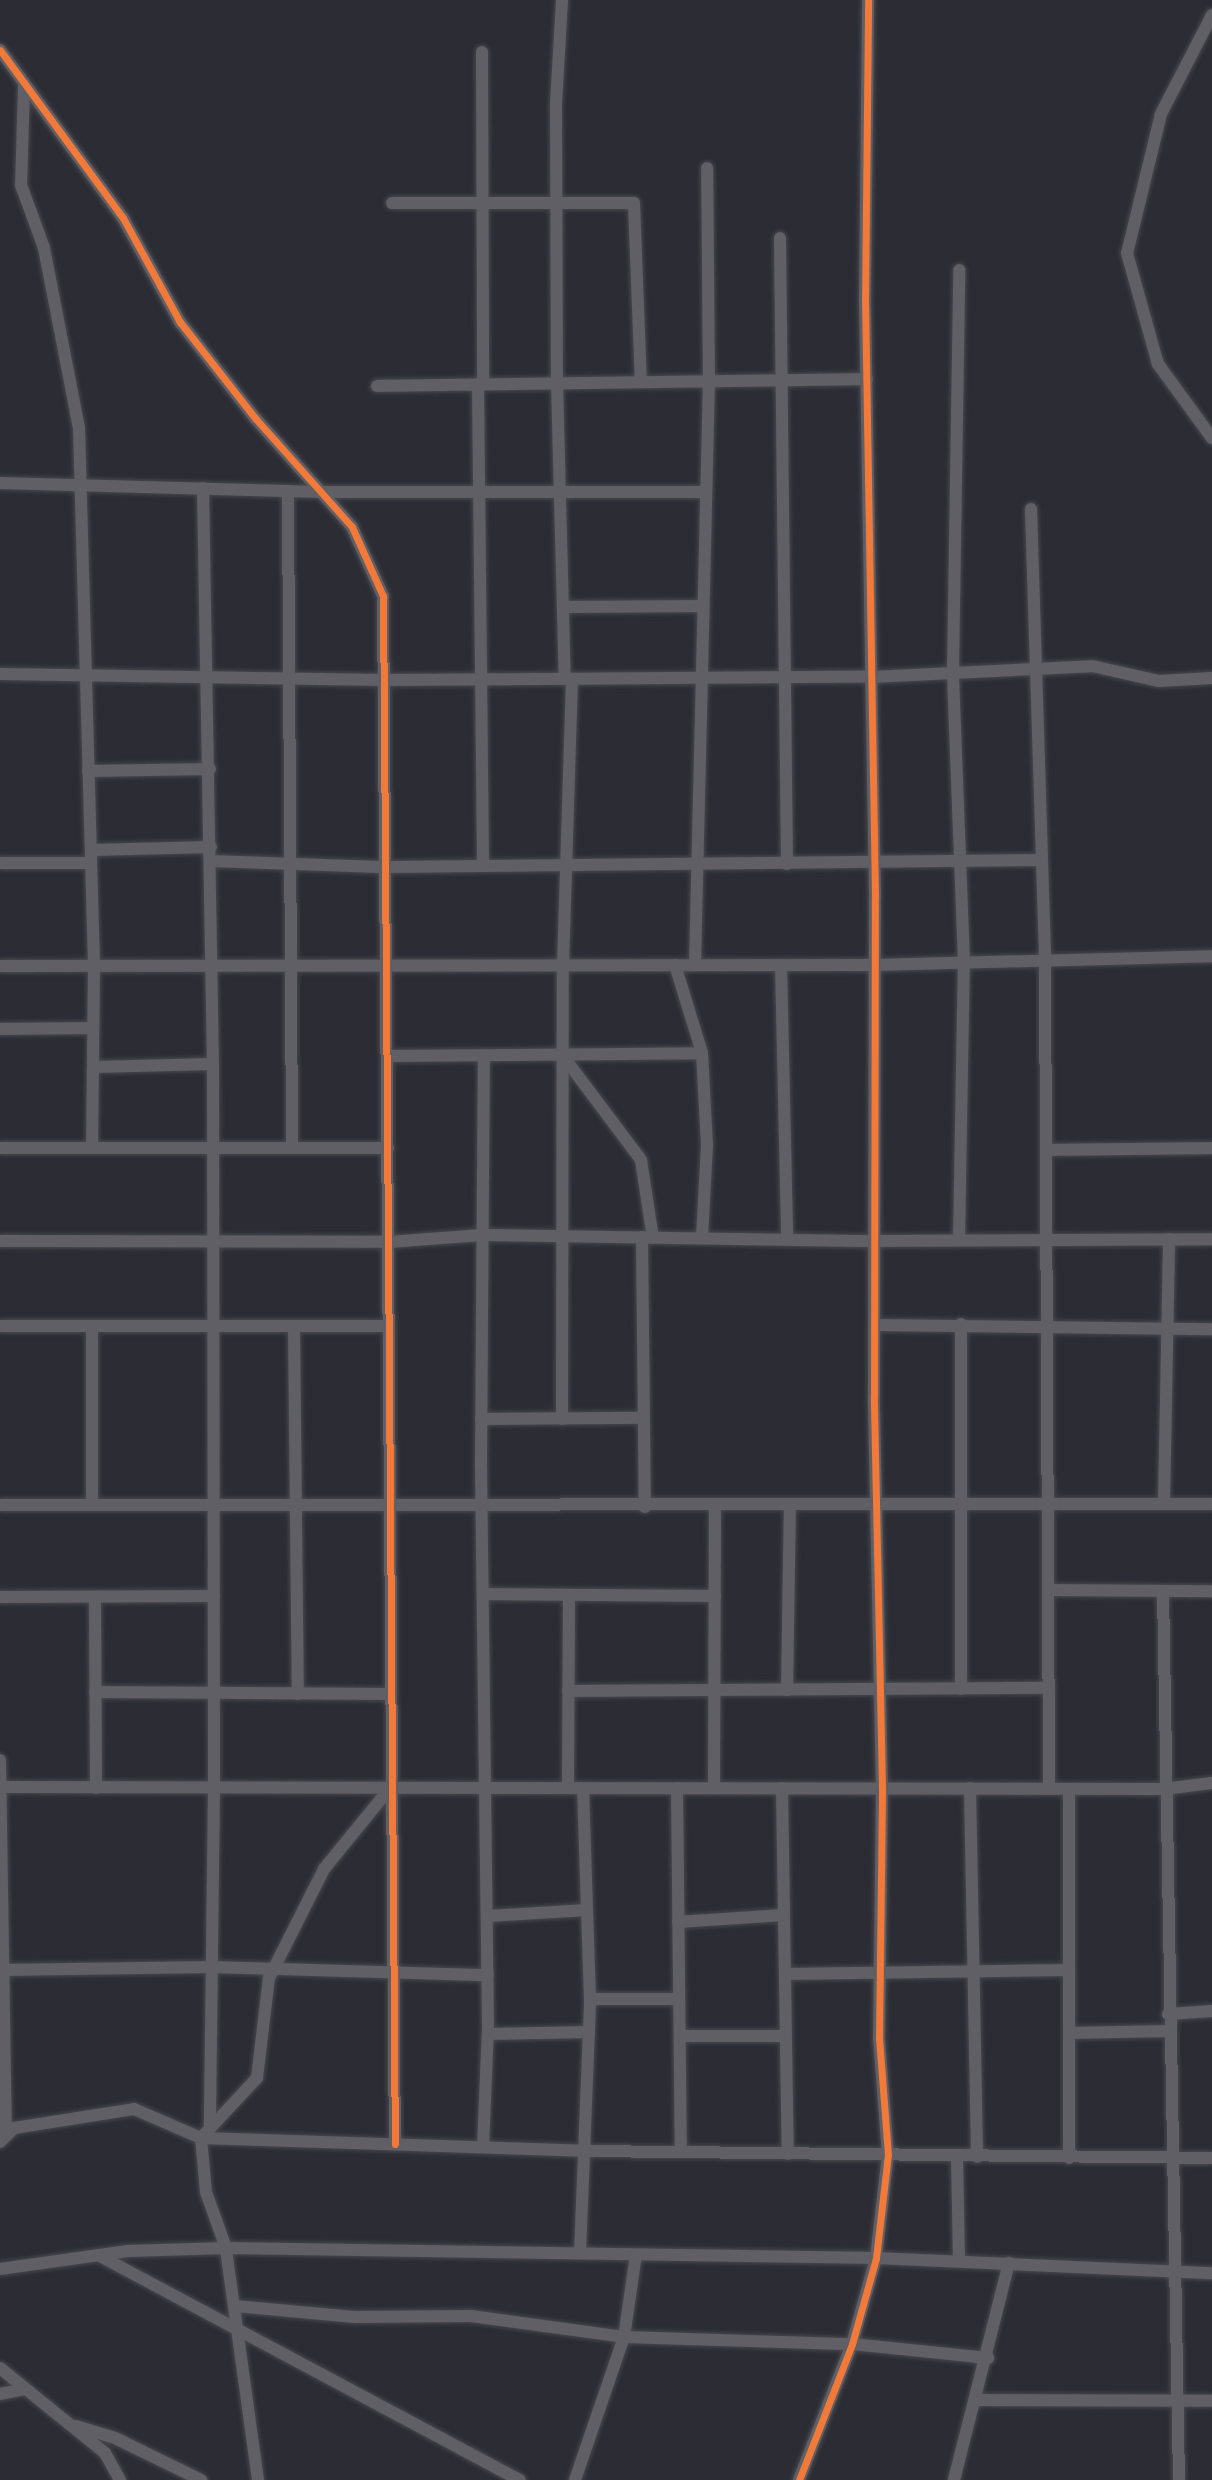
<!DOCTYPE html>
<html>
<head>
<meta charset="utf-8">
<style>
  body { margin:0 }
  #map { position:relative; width:1212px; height:2480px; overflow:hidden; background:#2c2c34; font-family:Georgia,serif }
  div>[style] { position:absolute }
  .roads { filter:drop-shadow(0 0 2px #47474e) drop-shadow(0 0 2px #47474e) }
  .minor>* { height:12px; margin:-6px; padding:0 6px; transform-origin:6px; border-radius:6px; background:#5f5f65 }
  .cycleway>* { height:7px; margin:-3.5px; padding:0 3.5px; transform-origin:3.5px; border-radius:3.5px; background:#f17a3a }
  span { translate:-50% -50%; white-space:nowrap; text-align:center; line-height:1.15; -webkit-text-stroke:7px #1f1e2d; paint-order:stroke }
</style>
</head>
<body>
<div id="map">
  <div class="roads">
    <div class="minor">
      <i style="left:562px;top:0;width:103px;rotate:93.3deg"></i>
      <i style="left:556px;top:103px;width:280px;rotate:89.8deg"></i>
      <i style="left:557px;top:383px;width:296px;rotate:88.5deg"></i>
      <i style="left:1212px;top:15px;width:111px;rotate:117.3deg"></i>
      <i style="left:1161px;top:114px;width:143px;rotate:103.7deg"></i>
      <i style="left:1127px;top:253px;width:115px;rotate:74.4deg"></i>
      <i style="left:1158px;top:364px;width:92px;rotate:53.9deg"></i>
      <i style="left:0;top:50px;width:208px;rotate:53.8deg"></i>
      <i style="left:123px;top:218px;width:119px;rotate:61.3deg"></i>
      <i style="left:180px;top:322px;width:122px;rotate:52deg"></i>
      <i style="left:255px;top:418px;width:146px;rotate:48.3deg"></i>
      <i style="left:352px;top:527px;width:76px;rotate:65.8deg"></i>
      <i style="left:383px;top:596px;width:1548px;rotate:89.56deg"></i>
      <i style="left:482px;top:52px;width:332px;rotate:89.8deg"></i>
      <i style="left:24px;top:86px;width:99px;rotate:91.7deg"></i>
      <i style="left:21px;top:185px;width:67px;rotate:69.9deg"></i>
      <i style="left:44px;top:248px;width:183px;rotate:79deg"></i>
      <i style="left:79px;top:428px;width:537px;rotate:88.4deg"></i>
      <i style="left:94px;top:965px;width:183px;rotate:90.6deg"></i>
      <i style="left:392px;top:203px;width:242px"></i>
      <i style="left:634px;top:203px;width:179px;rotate:87.8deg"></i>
      <i style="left:780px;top:238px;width:626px;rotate:89.36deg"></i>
      <i style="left:478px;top:384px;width:482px;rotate:89.4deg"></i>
      <i style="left:377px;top:386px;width:490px;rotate:-0.8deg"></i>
      <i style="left:0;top:483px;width:321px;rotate:1.6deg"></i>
      <i style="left:321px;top:492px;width:385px"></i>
      <i style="left:203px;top:488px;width:576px;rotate:89.01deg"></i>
      <i style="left:213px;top:1064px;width:724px;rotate:89.92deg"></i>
      <i style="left:214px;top:1788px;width:340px;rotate:90.7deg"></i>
      <i style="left:288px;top:491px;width:657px;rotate:89.65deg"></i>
      <i style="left:1031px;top:509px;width:451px;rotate:88.2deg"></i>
      <i style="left:1045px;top:960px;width:829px;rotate:89.72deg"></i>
      <i style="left:563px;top:607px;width:140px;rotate:-0.4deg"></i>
      <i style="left:0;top:674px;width:385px;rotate:0.9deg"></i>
      <i style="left:385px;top:680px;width:486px;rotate:-0.4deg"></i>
      <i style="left:871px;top:677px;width:221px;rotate:-2.8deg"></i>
      <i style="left:1092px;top:666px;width:69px;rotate:12.6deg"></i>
      <i style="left:1159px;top:681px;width:53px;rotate:-3.2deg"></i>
      <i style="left:88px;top:771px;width:122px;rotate:-0.9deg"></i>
      <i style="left:91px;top:850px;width:120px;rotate:-1.4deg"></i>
      <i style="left:211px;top:861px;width:176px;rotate:2deg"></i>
      <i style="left:387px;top:867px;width:655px;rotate:-0.61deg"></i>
      <i style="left:0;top:863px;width:91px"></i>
      <i style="left:675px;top:965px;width:92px;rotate:72.9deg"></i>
      <i style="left:702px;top:1053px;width:92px;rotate:86.9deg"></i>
      <i style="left:707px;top:1145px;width:93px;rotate:93.1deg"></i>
      <i style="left:695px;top:965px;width:584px;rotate:-88.63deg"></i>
      <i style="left:709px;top:381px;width:213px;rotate:-90.5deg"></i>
      <i style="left:781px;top:965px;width:274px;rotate:88.7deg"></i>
      <i style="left:0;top:966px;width:875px;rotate:-0.07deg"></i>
      <i style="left:875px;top:965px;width:337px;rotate:-1.5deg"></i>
      <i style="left:0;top:1029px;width:93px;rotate:-0.6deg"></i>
      <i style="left:388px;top:1056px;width:314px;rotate:-0.5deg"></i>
      <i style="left:563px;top:1056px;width:130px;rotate:53.1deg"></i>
      <i style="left:641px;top:1160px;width:79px;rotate:81.3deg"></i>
      <i style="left:93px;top:1067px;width:120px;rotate:-1.4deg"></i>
      <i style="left:0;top:1148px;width:388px"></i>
      <i style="left:1047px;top:1150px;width:165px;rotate:-0.7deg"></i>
      <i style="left:642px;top:1237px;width:270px;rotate:89.4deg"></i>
      <i style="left:959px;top:1240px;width:278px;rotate:-89deg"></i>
      <i style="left:964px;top:962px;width:290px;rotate:-92.2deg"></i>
      <i style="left:953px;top:672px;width:402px;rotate:-89.1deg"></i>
      <i style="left:0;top:1241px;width:389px;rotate:0.1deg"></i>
      <i style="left:389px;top:1242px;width:93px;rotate:-4.3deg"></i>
      <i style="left:482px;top:1235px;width:392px;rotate:0.9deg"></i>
      <i style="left:874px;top:1241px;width:338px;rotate:-0.3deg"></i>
      <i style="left:874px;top:1325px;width:338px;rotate:0.7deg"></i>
      <i style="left:0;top:1326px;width:389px"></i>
      <i style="left:92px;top:1326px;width:179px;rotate:90deg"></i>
      <i style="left:294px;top:1326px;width:368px;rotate:89.4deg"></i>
      <i style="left:481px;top:1419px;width:163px;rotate:-0.4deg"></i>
      <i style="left:562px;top:1419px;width:454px;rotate:-89.9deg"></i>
      <i style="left:563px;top:965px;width:286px;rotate:-88.2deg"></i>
      <i style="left:1164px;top:1504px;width:265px;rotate:-88.9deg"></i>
      <i style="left:0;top:1505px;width:1212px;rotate:-0.05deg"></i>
      <i style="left:1049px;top:1590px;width:163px;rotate:0.4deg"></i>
      <i style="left:1163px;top:1591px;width:889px;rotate:88.97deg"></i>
      <i style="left:484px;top:1594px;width:231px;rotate:0.5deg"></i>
      <i style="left:0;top:1597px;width:214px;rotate:-0.3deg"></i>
      <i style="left:95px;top:1597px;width:191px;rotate:89.7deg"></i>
      <i style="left:961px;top:1689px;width:365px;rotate:-90deg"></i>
      <i style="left:787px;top:1690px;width:183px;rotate:-89.1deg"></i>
      <i style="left:568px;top:1691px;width:481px;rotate:-0.4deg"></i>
      <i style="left:95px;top:1692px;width:295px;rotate:0.4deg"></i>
      <i style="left:0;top:1760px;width:376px;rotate:89.1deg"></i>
      <i style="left:0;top:1787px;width:1164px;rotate:0.1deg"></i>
      <i style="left:1164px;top:1789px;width:48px;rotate:-7.1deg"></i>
      <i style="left:568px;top:1787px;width:192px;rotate:-89.7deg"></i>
      <i style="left:677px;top:1788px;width:364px;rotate:89.4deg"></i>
      <i style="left:714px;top:1788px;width:281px;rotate:-89.8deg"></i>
      <i style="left:782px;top:1788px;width:366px;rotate:89.1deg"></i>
      <i style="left:970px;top:1788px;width:369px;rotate:88.9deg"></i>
      <i style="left:1069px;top:1789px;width:369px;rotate:90deg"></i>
      <i style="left:488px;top:1916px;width:99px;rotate:-3.5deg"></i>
      <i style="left:678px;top:1922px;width:106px;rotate:-3.8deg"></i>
      <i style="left:0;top:1970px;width:212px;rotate:-0.8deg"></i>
      <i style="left:212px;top:1967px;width:276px;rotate:1.7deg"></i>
      <i style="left:785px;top:1974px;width:284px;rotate:-0.8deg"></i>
      <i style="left:590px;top:1999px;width:89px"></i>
      <i style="left:1168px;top:2014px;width:44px;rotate:-3.9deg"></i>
      <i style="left:1069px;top:2033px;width:99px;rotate:-1.2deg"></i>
      <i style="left:488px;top:2034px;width:101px;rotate:-1.1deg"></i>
      <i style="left:680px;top:2036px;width:106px"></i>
      <i style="left:0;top:2142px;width:20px;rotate:-45deg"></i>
      <i style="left:14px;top:2128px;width:121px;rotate:-9deg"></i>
      <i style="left:134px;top:2109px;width:73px;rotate:23.4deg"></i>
      <i style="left:201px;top:2138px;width:384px;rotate:1.9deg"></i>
      <i style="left:585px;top:2151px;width:627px;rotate:0.64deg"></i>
      <i style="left:483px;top:2147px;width:118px;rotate:-87.6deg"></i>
      <i style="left:488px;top:2029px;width:565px;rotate:-90.71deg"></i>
      <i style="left:481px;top:1464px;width:406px;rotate:-89.6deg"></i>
      <i style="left:957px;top:2156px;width:105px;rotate:88.9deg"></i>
      <i style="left:580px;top:2253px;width:254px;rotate:-87.7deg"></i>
      <i style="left:590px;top:1999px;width:211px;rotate:-91.9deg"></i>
      <i style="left:98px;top:2255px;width:478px;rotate:28.1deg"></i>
      <i style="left:0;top:2269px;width:129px;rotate:-8deg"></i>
      <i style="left:128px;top:2251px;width:98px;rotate:-1.8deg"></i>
      <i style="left:226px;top:2248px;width:650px;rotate:0.88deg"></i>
      <i style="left:876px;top:2258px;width:336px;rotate:2.6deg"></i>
      <i style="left:235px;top:2306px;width:120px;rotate:5.3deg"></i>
      <i style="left:354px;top:2317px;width:117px;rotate:-0.5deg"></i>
      <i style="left:471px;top:2316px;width:154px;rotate:7.8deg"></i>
      <i style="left:624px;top:2337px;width:228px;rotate:1.8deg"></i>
      <i style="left:852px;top:2344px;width:137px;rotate:5.9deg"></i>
      <i style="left:0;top:2368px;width:135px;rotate:39deg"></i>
      <i style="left:105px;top:2453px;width:31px;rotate:61deg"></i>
      <i style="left:0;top:2394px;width:25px;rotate:-11deg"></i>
      <i style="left:976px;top:2400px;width:236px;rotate:0.2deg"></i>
      <i style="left:76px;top:2426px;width:41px;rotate:17.1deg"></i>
      <i style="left:115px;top:2438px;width:96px;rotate:26deg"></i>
      <i style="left:258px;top:2480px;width:234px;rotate:-97.9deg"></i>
      <i style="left:226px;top:2248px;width:59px;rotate:-109.7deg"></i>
      <i style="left:206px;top:2192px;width:54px;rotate:-95.3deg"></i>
      <i style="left:201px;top:2138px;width:82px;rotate:-47deg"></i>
      <i style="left:257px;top:2078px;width:101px;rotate:-83.2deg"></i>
      <i style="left:269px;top:1978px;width:122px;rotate:-63.2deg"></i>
      <i style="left:324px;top:1869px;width:104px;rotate:-50.8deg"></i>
      <i style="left:575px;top:2480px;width:151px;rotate:-71.1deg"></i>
      <i style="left:624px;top:2337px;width:83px;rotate:-81.7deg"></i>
      <i style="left:799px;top:2480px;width:146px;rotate:-68.7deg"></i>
      <i style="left:852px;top:2344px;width:89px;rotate:-74.4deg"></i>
      <i style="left:876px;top:2258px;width:104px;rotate:-83.4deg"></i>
      <i style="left:888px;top:2155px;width:116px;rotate:-94.4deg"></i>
      <i style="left:879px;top:2039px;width:251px;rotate:-89.3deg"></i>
      <i style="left:882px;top:1788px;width:393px;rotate:-91.2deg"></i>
      <i style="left:874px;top:1395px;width:499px;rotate:-89.9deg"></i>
      <i style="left:875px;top:896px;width:595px;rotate:-90.96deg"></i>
      <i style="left:865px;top:301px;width:301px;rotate:-89.4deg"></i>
      <i style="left:954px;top:2480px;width:224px;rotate:-75.8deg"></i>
    </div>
  </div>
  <div class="cycleway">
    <i style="left:0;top:50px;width:208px;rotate:53.8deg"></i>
    <i style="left:123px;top:218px;width:119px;rotate:61.3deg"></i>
    <i style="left:180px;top:322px;width:122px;rotate:52deg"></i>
    <i style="left:255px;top:418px;width:146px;rotate:48.3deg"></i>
    <i style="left:352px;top:527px;width:76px;rotate:65.8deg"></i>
    <i style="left:383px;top:596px;width:1548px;rotate:89.56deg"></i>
    <i style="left:799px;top:2480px;width:146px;rotate:-68.7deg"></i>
    <i style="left:852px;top:2344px;width:89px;rotate:-74.4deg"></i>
    <i style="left:876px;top:2258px;width:104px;rotate:-83.4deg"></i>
    <i style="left:888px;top:2155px;width:116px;rotate:-94.4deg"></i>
    <i style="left:879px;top:2039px;width:251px;rotate:-89.3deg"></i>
    <i style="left:882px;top:1788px;width:393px;rotate:-91.2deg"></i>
    <i style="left:874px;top:1395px;width:499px;rotate:-89.9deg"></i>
    <i style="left:875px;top:896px;width:595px;rotate:-90.96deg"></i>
    <i style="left:865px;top:301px;width:301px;rotate:-89.4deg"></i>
  </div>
</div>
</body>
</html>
